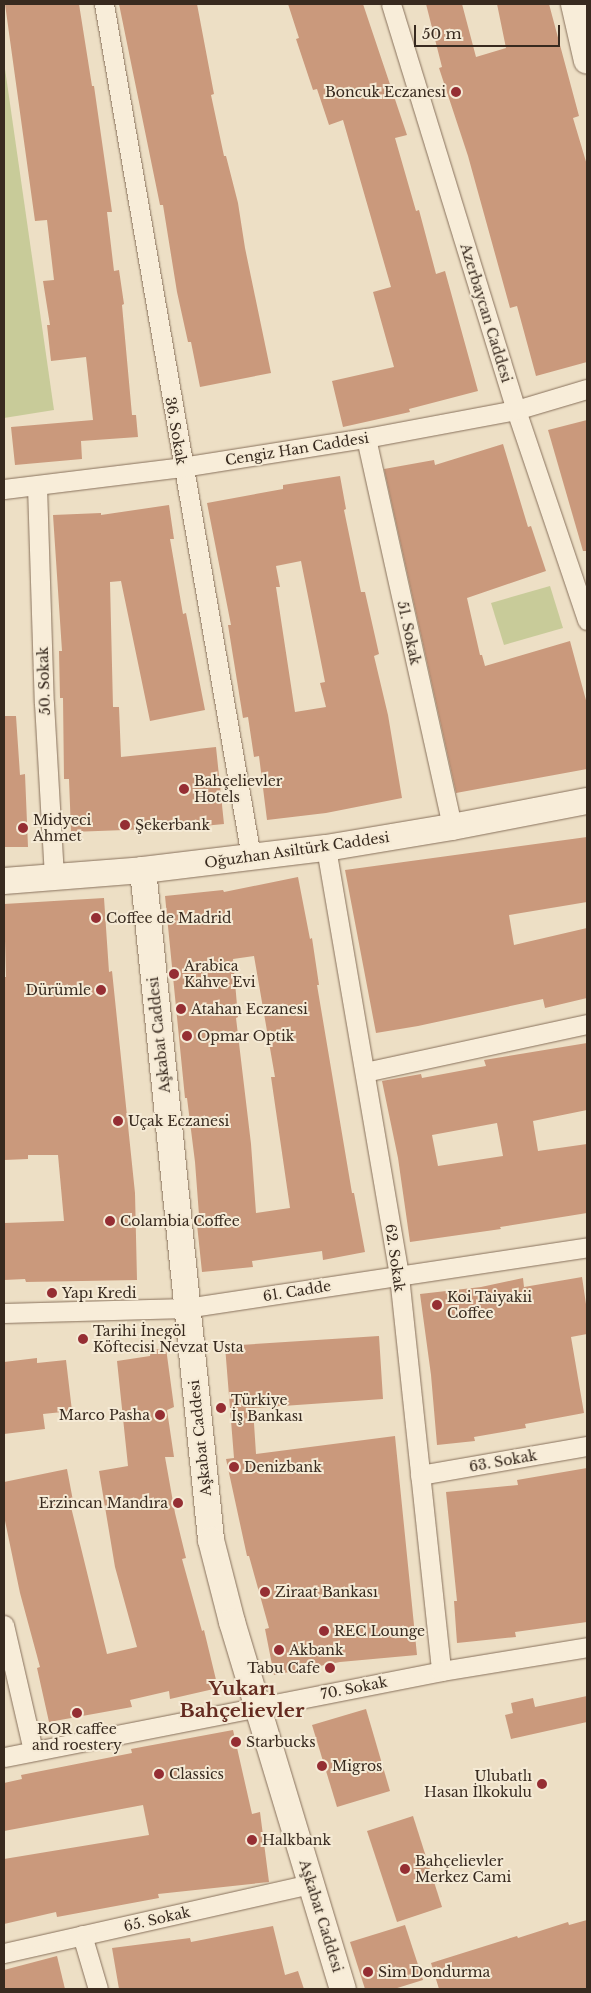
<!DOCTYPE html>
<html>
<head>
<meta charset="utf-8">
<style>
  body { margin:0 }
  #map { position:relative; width:591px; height:1993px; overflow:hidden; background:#eddfc5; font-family:"Libre Baskerville",serif }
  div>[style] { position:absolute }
  .green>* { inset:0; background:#c8cb99 }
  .building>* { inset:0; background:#ca997c }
  .roads { filter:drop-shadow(0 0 1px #88715c) drop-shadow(0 0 1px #88715c) }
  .street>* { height:19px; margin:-9.5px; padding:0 9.5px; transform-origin:9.5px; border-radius:9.5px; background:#f8edd9 }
  .secondary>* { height:26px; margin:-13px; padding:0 13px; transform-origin:13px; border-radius:13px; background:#f8edd9 }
  .dots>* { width:14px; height:14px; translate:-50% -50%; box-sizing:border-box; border:2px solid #f5ead5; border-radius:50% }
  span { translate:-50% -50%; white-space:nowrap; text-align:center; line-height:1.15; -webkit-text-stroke:4px #f5ead5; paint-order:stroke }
  .poi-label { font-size:14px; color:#382a1f }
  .right { translate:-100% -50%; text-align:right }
  .left { translate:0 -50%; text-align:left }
  .street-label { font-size:14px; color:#382a1f }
  .district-label { font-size:19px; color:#642b20; font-weight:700 }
  .frame { position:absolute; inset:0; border:5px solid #382a1f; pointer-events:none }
  .scale { position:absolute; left:414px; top:25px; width:146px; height:22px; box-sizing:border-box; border:2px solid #382a1f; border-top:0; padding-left:6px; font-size:15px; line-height:18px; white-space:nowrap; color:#382a1f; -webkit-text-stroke:4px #f5ead5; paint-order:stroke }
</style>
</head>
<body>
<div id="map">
  <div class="green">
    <i style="clip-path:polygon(4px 62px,54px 410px,4px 418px)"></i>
    <i style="clip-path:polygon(550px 586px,563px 628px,504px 645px,491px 603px)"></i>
  </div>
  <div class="building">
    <i style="clip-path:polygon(5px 4px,79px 4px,92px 86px,94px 86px,112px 212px,107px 212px,114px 271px,119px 270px,124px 304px,122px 305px,132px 415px,136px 415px,138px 437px,81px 441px,82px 459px,15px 465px,11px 427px,93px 420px,86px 357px,51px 361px,47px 325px,50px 325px,43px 281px,54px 280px,47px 220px,35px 221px)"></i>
    <i style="clip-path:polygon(119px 4px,197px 4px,214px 94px,211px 95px,224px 156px,226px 156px,238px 203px,245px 248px,271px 373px,200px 387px,191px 342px,188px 342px,177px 292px,163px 205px,160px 205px)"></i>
    <i style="clip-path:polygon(288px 4px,363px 4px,407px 135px,395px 138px,416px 211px,419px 210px,436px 274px,445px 271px,478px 391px,409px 409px,410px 412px,343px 427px,332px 381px,394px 367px,373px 292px,391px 287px,343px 120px,329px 125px,317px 89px,313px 90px,296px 39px,299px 38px)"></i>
    <i style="clip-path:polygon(426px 4px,462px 4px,476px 57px,506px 48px,497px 4px,549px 4px,579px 116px,573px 118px,587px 165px,587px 362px,536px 376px,517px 306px,510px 308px,468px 156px,439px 68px,442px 67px)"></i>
    <i style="clip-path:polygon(587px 420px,587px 551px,583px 551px,548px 430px)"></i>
    <i style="clip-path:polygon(503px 444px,528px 527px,531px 526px,546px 571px,467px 598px,480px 655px,482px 655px,485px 666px,570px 641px,587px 704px,587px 769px,456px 793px,384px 469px,434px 460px,435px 465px)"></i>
    <i style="clip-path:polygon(evenodd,340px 476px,346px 509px,344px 510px,361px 592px,365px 592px,379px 654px,374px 656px,388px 715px,402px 798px,326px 813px,267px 820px,259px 756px,254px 757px,248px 717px,243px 718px,228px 625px,231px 625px,207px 503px,283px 489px,283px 485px,340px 476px,301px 561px,325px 682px,320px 683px,326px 707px,295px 712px,276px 587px,280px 587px,276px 566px,301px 561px)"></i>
    <i style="clip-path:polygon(169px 505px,174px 539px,170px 539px,183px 614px,186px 613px,205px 710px,150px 721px,121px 581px,110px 582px,113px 707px,119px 707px,121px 757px,216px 747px,224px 824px,152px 831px,152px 829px,71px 832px,69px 779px,64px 779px,63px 698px,60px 698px,59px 651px,62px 651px,53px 515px,101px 513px,101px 515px)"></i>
    <i style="clip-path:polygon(4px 716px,16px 716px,20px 775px,25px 774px,28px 847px,4px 847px)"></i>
    <i style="clip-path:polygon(587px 837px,587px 902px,509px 915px,514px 945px,587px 928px,587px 998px,545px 1008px,543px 999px,418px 1026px,376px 1033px,345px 870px)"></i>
    <i style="clip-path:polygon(evenodd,298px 877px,310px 939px,312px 938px,319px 985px,317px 985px,352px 1193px,354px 1193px,365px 1252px,323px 1260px,322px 1251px,252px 1261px,253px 1267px,202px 1272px,196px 1215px,199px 1215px,195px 1162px,187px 1098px,185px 1098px,165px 896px,223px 890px,224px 892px,298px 877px,254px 956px,275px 1077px,271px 1077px,290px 1208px,256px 1213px,251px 1144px,236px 1018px,238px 1017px,233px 959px,254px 956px)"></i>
    <i style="clip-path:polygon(104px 898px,109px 972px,112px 971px,135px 1193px,137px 1280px,26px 1282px,25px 1279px,4px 1280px,4px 1223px,64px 1221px,58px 1155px,28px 1155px,28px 1159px,4px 1160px,4px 977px,6px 977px,4px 904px)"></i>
    <i style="clip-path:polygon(evenodd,587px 1043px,587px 1110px,533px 1121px,538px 1151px,587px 1144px,587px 1213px,500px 1227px,501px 1229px,410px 1242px,398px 1158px,382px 1081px,421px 1074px,422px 1078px,486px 1066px,484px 1060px,587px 1043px,497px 1123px,503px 1156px,438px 1166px,432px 1135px,497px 1123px)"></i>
    <i style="clip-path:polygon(582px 1277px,587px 1311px,587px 1334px,571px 1337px,584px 1413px,525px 1424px,526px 1428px,474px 1437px,475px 1441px,437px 1445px,431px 1375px,420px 1294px,481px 1287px,523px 1278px,524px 1287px)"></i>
    <i style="clip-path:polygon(379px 1336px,383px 1399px,253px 1408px,256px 1454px,395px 1436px,417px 1655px,340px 1662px,274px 1675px,265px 1629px,269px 1628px,249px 1556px,247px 1556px,226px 1459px,234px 1458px,225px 1346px)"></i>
    <i style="clip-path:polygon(166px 1348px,174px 1407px,167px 1410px,174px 1457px,165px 1457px,175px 1513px,186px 1558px,182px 1559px,202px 1631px,204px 1630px,218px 1688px,170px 1699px,169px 1691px,130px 1700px,132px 1707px,49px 1722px,37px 1668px,40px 1667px,20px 1593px,4px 1516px,4px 1482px,67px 1469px,74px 1506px,71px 1507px,107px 1654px,137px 1647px,115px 1567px,99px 1471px,128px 1466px,117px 1361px,150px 1356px,151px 1350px)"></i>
    <i style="clip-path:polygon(37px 1358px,37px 1363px,66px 1360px,72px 1411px,43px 1414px,45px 1429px,4px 1434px,4px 1362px)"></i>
    <i style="clip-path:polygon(587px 1468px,587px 1622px,515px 1632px,516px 1637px,457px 1643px,454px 1601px,457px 1601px,446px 1492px,518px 1485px,517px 1480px)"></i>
    <i style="clip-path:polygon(587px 1696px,587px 1722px,511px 1739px,505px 1715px,513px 1713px,511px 1703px,533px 1698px,535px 1707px)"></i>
    <i style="clip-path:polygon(366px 1709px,390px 1791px,337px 1807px,312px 1725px)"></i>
    <i style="clip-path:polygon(233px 1730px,252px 1814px,260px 1812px,269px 1882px,158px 1894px,159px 1898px,57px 1917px,56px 1912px,4px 1924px,4px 1859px,149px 1835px,143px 1805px,4px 1831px,4px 1783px,22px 1779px,21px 1775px,132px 1753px,131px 1749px)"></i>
    <i style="clip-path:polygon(413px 1816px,442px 1907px,397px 1922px,367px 1831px)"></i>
    <i style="clip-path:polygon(587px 1920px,587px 1989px,439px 1989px,431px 1963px,517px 1936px,518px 1938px,568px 1922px,569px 1925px)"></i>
    <i style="clip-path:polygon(405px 1925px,423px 1980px,394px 1989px,365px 1989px,350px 1942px)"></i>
    <i style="clip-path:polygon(273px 1926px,285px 1975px,298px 1971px,304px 1989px,119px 1989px,112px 1948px,190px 1938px,191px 1942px)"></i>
    <i style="clip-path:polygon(57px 1956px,65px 1989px,4px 1989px,4px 1970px)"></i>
  </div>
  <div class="roads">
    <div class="street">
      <i style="left:104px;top:4px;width:866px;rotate:80.22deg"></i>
      <i style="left:391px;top:4px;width:425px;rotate:72.9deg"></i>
      <i style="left:516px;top:410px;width:222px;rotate:71.3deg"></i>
      <i style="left:366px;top:438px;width:398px;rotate:77.5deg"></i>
      <i style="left:37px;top:486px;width:217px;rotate:88.2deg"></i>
      <i style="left:44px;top:703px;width:174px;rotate:86.7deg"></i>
      <i style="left:4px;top:489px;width:179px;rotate:-7deg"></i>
      <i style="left:182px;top:467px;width:186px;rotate:-9deg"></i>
      <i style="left:366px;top:438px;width:153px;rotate:-10.6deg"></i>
      <i style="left:516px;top:410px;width:74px;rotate:-16.5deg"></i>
      <i style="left:326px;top:848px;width:434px;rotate:80.3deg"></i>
      <i style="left:399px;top:1276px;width:397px;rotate:83.9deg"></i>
      <i style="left:365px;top:1072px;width:227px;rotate:-12.2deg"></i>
      <i style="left:4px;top:1313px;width:182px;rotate:-1.6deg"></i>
      <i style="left:186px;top:1308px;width:406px;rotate:-8.6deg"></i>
      <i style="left:420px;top:1475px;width:169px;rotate:-9.9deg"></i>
      <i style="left:4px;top:1625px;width:129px;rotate:77deg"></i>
      <i style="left:4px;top:1757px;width:445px;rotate:-11.1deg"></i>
      <i style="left:441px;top:1671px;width:148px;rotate:-9.3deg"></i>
      <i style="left:82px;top:1935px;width:56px;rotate:73.5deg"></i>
      <i style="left:4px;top:1953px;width:315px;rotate:-12.7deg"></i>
    </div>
    <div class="secondary">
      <i style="left:574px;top:4px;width:58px;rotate:77.2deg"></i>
      <i style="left:143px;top:870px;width:673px;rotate:84.2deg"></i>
      <i style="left:211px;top:1540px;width:85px;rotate:75.6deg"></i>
      <i style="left:232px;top:1622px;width:383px;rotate:73.2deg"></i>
      <i style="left:4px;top:881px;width:139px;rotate:-4.5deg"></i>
      <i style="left:143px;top:870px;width:184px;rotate:-6.9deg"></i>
      <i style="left:326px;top:848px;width:128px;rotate:-9.5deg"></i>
      <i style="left:452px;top:827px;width:137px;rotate:-10.9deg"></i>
    </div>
  </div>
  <div class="dots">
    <i style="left:456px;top:92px;background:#952e33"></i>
    <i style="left:184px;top:789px;background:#952e33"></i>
    <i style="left:125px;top:825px;background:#952e33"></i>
    <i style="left:23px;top:828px;background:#952e33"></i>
    <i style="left:96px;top:918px;background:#952e33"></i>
    <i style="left:174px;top:974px;background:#952e33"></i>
    <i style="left:101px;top:990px;background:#952e33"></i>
    <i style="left:181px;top:1009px;background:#952e33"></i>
    <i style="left:187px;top:1036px;background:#952e33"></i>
    <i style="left:118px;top:1121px;background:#952e33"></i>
    <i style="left:110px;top:1221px;background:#952e33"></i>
    <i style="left:52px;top:1293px;background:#952e33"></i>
    <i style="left:437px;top:1305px;background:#952e33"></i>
    <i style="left:83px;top:1339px;background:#952e33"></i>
    <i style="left:221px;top:1408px;background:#952e33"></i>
    <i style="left:160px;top:1415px;background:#952e33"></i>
    <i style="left:234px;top:1467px;background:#952e33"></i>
    <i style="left:178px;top:1503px;background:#952e33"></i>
    <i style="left:265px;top:1592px;background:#952e33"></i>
    <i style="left:324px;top:1631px;background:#952e33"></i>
    <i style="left:279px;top:1650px;background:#952e33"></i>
    <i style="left:330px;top:1668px;background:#952e33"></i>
    <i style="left:77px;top:1713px;background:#952e33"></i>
    <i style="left:236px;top:1742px;background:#952e33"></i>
    <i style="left:322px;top:1766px;background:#952e33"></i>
    <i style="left:159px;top:1774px;background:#952e33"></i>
    <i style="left:542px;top:1784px;background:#952e33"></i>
    <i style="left:252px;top:1840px;background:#952e33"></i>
    <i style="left:405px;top:1869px;background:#952e33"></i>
    <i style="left:368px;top:1972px;background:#952e33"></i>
  </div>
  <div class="poi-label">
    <span class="right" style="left:446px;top:92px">Boncuk Eczanesi</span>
    <span class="left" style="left:194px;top:789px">Bahçelievler<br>Hotels</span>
    <span class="left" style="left:33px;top:828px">Midyeci<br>Ahmet</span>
    <span class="left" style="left:135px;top:825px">Şekerbank</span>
    <span class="left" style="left:106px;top:918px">Coffee de Madrid</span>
    <span class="left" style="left:184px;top:974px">Arabica<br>Kahve Evi</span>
    <span class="right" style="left:91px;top:990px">Dürümle</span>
    <span class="left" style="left:191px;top:1009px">Atahan Eczanesi</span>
    <span class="left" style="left:197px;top:1036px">Opmar Optik</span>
    <span class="left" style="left:128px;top:1121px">Uçak Eczanesi</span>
    <span class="left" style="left:120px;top:1221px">Colambia Coffee</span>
    <span class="left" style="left:62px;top:1293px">Yapı Kredi</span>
    <span class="left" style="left:447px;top:1305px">Koi Taiyakii<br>Coffee</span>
    <span class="left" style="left:93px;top:1339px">Tarihi İnegöl<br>Köftecisi Nevzat Usta</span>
    <span class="left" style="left:231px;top:1408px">Türkiye<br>İş Bankası</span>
    <span class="right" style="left:150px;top:1415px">Marco Pasha</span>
    <span class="left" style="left:244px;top:1467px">Denizbank</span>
    <span class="right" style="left:168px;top:1503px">Erzincan Mandıra</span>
    <span class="left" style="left:275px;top:1592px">Ziraat Bankası</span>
    <span class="left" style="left:334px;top:1631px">REC Lounge</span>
    <span class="left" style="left:289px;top:1650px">Akbank</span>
    <span class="right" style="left:320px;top:1668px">Tabu Cafe</span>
    <span style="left:77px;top:1737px">ROR caffee<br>and roestery</span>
    <span class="left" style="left:246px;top:1742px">Starbucks</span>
    <span class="left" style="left:332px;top:1766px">Migros</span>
    <span class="left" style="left:169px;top:1774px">Classics</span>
    <span class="right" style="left:532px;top:1784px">Ulubatlı<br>Hasan İlkokulu</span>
    <span class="left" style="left:262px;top:1840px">Halkbank</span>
    <span class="left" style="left:415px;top:1869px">Bahçelievler<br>Merkez Cami</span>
    <span class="left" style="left:378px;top:1972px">Sim Dondurma</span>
  </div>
  <div class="street-label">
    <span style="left:486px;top:313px;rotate:73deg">Azerbaycan Caddesi</span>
    <span style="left:176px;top:431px;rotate:80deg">36. Sokak</span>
    <span style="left:297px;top:449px;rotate:-9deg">Cengiz Han Caddesi</span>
    <span style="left:409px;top:633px;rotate:78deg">51. Sokak</span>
    <span style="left:44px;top:681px;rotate:-92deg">50. Sokak</span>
    <span style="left:297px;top:850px;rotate:-8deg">Oğuzhan Asiltürk Caddesi</span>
    <span style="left:159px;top:1035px;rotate:-96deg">Aşkabat Caddesi</span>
    <span style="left:395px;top:1258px;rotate:82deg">62. Sokak</span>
    <span style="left:297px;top:1291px;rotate:-9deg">61. Cadde</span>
    <span style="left:200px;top:1438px;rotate:-96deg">Aşkabat Caddesi</span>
    <span style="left:503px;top:1461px;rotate:-10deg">63. Sokak</span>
    <span style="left:354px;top:1688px;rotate:-11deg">70. Sokak</span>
    <span style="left:321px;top:1916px;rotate:73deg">Aşkabat Caddesi</span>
    <span style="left:157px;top:1919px;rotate:-13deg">65. Sokak</span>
  </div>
  <div class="district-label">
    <span style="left:242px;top:1700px">Yukarı<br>Bahçelievler</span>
  </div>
  <div class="frame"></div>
  <div class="scale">50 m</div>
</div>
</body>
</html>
